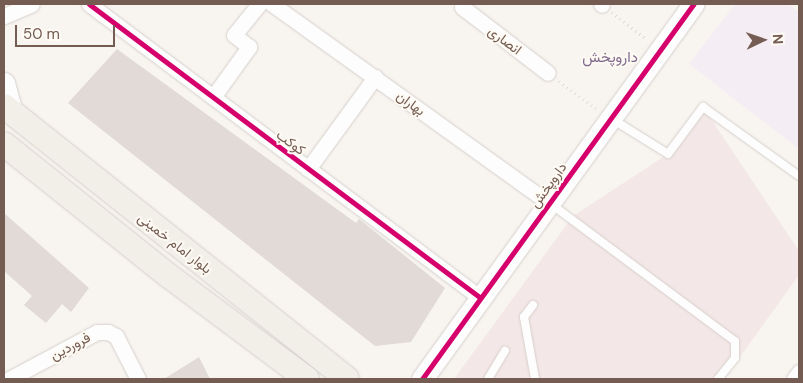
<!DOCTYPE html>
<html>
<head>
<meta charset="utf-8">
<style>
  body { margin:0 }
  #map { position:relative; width:803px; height:383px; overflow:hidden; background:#f8f4f0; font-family:"DM Sans",Vazirmatn,sans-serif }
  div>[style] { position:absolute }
  .education>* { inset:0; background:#f4eef4 }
  .medical>* { inset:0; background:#f4e7e7 }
  .building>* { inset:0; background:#e1dad6 }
  .path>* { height:2.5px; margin-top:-1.25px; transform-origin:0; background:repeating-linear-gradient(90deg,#dad4d0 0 1px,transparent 0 5px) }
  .roads { filter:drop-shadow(0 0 1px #d5d0cb) drop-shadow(0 0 1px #d5d0cb) }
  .lane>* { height:8px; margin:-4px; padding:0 4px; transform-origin:4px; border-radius:4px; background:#fefdfd }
  .street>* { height:15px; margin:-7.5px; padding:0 7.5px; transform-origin:7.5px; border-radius:7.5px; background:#fefdfd }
  .secondary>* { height:21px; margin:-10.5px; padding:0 10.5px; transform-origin:10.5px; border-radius:10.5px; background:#fefdfd }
  .primary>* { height:24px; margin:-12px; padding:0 12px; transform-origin:12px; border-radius:12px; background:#f2eee8 }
  .cycleway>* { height:5px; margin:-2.5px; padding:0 2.5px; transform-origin:2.5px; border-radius:2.5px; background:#d6006c }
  span { translate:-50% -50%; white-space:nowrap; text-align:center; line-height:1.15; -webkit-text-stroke:4px #fdf9f3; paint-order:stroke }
  .street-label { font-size:14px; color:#745c52 }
  .neighbourhood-label { font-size:15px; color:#806a8e }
  .frame { position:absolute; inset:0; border:5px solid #745c52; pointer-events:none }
  .north { position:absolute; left:738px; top:15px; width:50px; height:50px; -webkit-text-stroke:4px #fdf9f3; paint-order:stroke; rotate:87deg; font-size:14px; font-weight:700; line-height:20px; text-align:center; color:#745c52 }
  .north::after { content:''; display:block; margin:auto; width:18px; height:22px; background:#745c52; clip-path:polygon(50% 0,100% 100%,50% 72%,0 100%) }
  .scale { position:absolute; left:15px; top:25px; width:100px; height:22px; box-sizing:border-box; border:2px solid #745c52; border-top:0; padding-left:6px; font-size:15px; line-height:18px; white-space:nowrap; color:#745c52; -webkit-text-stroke:4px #fdf9f3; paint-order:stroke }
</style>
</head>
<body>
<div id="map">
  <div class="education">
    <i style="clip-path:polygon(735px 4px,788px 4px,799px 12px,799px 149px,689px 64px)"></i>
  </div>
  <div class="medical">
    <i style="clip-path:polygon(703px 107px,799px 251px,799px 275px,724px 379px,454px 379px,573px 216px,668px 154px)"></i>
  </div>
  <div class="building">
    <i style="clip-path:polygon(117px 49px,356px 223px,359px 219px,445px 288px,411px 342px,375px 346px,68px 103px)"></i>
    <i style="clip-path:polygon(4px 213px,89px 288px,71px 312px,62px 304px,46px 323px,24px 305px,32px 296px,4px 271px)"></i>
    <i style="clip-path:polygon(199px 357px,210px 379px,164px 379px)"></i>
  </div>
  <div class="path">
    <i style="left:612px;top:12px;width:44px;rotate:37.6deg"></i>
    <i style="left:559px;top:81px;width:47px;rotate:36.4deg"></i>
  </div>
  <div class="roads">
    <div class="lane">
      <i style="left:612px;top:119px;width:66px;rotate:32deg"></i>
      <i style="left:668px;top:154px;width:59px;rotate:-53.3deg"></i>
      <i style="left:703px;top:107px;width:118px;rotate:35.7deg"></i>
      <i style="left:551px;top:204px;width:229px;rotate:36.7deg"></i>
      <i style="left:735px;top:341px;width:17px;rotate:90deg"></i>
      <i style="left:735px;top:358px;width:27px;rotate:129deg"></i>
      <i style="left:533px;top:305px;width:15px;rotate:127deg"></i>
      <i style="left:524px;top:317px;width:63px;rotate:79.9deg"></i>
      <i style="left:488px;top:379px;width:33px;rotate:-59deg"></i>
    </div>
    <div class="street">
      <i style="left:89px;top:4px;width:489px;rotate:36.9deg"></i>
      <i style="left:272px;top:4px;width:341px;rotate:35.7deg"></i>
      <i style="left:601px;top:4px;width:1px;rotate:45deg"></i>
      <i style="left:462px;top:7px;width:108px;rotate:37.5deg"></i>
      <i style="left:4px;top:16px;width:30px;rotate:-23deg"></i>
      <i style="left:213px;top:97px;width:62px;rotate:-54.2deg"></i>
      <i style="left:249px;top:47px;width:19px;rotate:-141deg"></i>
      <i style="left:234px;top:35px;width:40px;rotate:-51deg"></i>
      <i style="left:308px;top:169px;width:114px;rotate:-53.9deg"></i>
      <i style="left:9px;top:379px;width:100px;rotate:-28.1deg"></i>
      <i style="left:97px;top:332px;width:11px"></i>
      <i style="left:108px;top:332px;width:9px;rotate:27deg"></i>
      <i style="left:116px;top:336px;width:48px;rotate:62.9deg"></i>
      <i style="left:794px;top:379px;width:9px;rotate:-54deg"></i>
    </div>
    <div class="secondary">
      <i style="left:4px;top:83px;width:31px;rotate:75deg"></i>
      <i style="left:422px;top:379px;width:463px;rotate:-54.1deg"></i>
    </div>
    <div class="primary">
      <i style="left:4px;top:106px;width:438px;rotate:38.5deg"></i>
      <i style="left:4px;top:144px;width:211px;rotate:38.7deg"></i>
      <i style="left:169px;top:276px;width:172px;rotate:36.7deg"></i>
    </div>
  </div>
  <div class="cycleway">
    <i style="left:89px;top:4px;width:489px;rotate:36.9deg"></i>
    <i style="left:422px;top:379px;width:463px;rotate:-54.1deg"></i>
  </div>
  <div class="street-label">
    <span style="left:505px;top:40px;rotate:37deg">انصاری</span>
    <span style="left:411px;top:103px;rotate:36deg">بهاران</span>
    <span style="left:291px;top:142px;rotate:37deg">کوکب</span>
    <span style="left:548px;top:185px;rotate:-54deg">داروپخش</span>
    <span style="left:175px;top:243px;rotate:38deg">بلوار امام خمینی</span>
    <span style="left:70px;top:346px;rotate:-28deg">فروردین</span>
  </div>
  <div class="neighbourhood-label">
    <span style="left:610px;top:58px">داروپخش</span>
  </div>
  <div class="frame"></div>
  <div class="north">N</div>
  <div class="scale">50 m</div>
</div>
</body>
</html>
